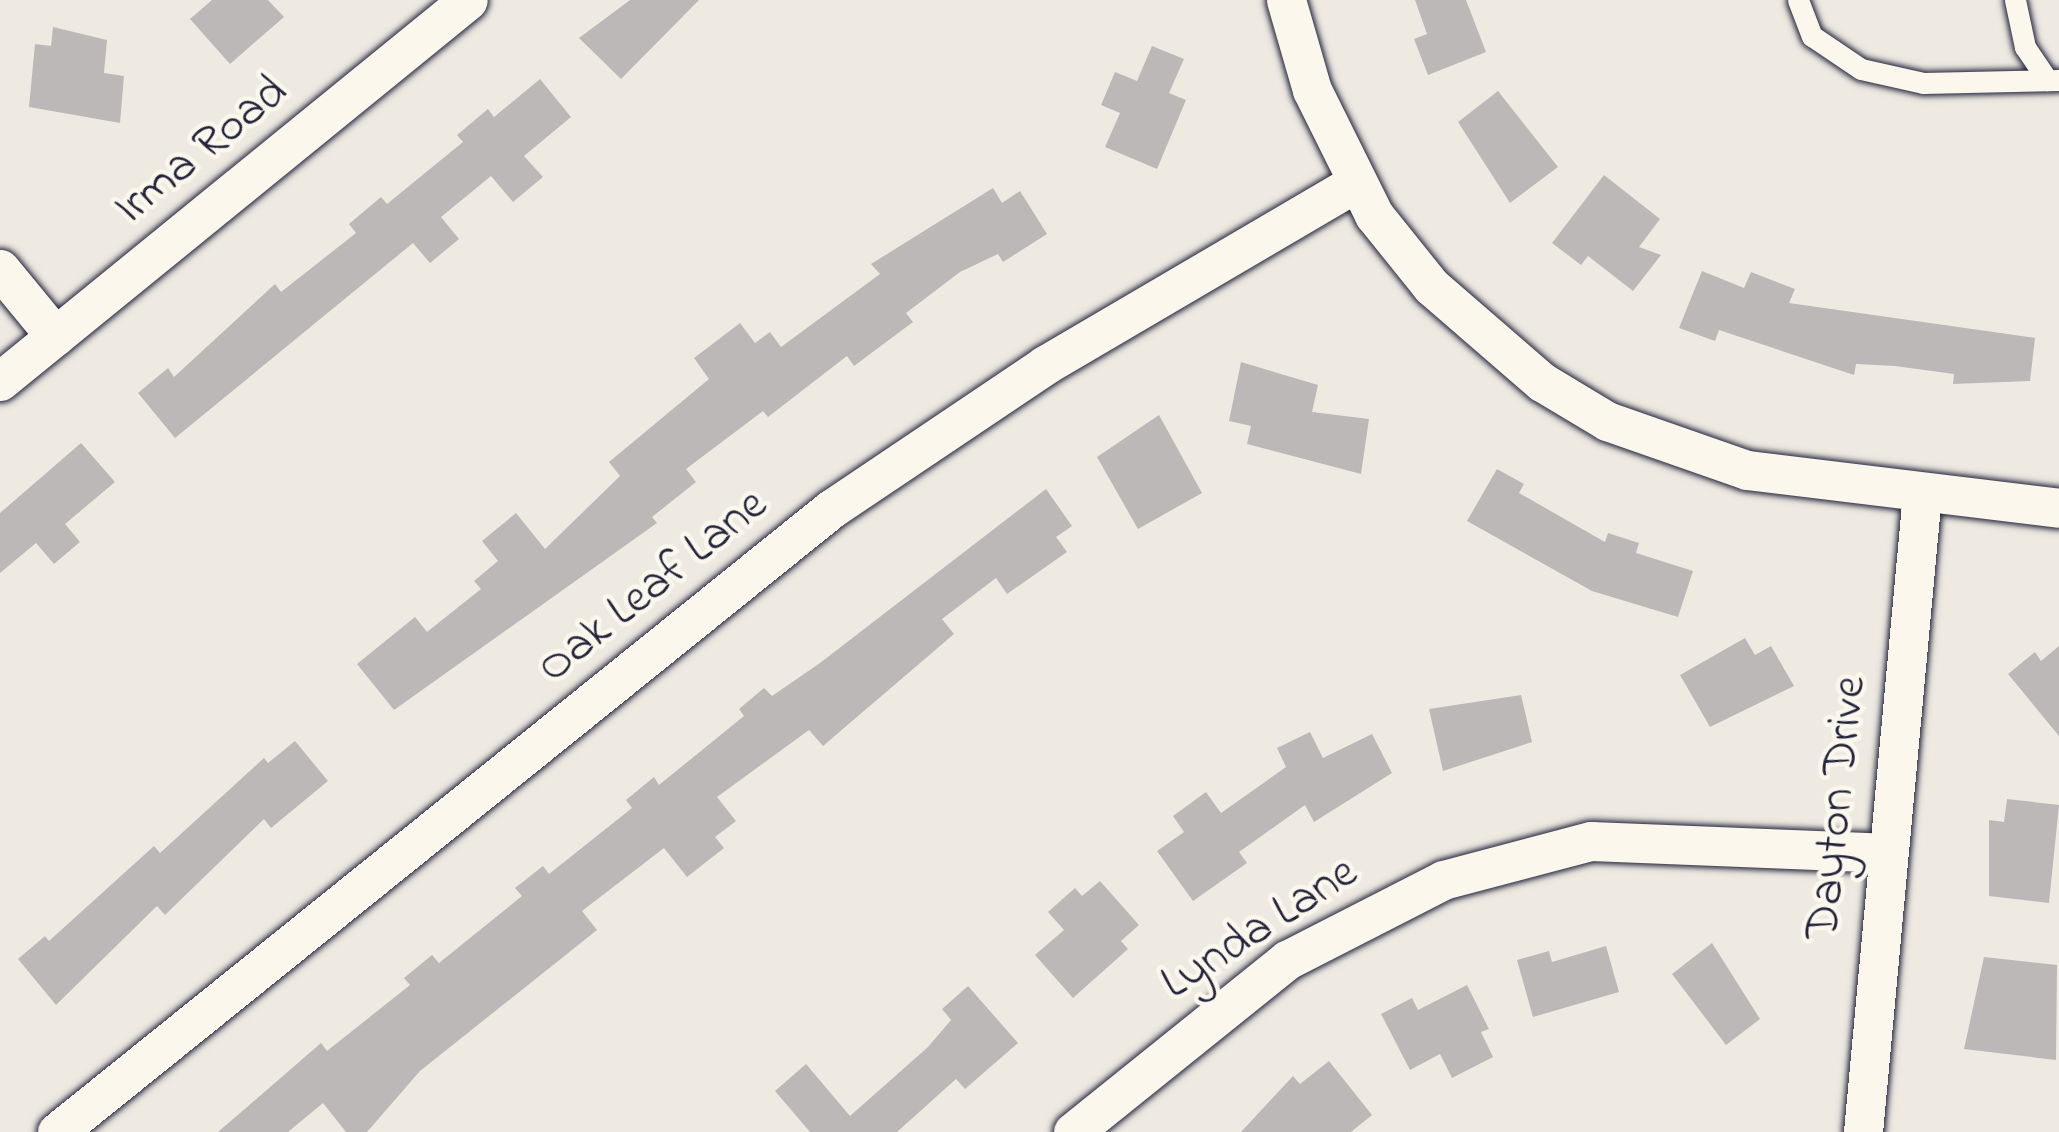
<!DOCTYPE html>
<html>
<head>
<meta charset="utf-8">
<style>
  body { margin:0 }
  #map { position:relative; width:2059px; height:1132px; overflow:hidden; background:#eeeae2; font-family:"Indie Flower",sans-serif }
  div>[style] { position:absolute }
  .building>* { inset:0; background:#bcb8b8 }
  .roads { filter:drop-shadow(0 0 3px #22223b) drop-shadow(0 0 3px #22223b) }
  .lane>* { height:21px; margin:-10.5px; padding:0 10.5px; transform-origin:10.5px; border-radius:10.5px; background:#fbf7ec }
  .street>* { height:39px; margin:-19.5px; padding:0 19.5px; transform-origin:19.5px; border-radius:19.5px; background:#fbf7ec }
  span { translate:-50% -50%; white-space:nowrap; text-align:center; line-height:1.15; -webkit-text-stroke:9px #fbf7ec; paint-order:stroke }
  .street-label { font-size:48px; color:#22223b }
</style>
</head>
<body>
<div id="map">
  <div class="building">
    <i style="clip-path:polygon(212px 0,268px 0,284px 17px,230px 64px,190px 19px)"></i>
    <i style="clip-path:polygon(630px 0,699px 0,621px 79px,579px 38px)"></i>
    <i style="clip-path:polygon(1415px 0,1466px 0,1486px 52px,1428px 75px,1414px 39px,1427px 34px)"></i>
    <i style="clip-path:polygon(53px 27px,107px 40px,104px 73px,124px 76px,120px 123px,29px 107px,35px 44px,51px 46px)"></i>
    <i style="clip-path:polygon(1152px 46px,1184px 59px,1169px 93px,1186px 100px,1157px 169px,1105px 147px,1120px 113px,1101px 105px,1115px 72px,1137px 81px)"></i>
    <i style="clip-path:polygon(540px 79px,571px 117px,524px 156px,543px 177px,513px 202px,491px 176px,441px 217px,459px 239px,430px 263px,413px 243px,175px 438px,138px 393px,168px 368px,174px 377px,275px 284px,281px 292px,356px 233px,349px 224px,381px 197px,387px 204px,463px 142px,457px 135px,488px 109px,494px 117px)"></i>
    <i style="clip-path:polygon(1498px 91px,1558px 167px,1510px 203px,1458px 122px)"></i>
    <i style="clip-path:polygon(1604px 175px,1660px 219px,1639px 247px,1661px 255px,1633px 291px,1588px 256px,1581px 265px,1552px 243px)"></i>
    <i style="clip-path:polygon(993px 188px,1002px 203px,1020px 191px,1047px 234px,1003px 262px,998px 254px,960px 272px,906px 313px,913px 322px,854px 366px,847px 356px,768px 417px,763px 411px,686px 469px,696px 482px,652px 517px,657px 523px,394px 710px,357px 664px,415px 617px,427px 632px,481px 589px,474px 581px,498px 561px,482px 541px,516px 513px,545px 549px,620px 476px,609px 462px,709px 379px,694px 358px,740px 323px,755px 343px,770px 332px,781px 347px,880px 274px,871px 264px)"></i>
    <i style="clip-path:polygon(1702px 271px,1744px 288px,1751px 272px,1795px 289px,1789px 303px,2035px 338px,2030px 381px,1953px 384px,1954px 374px,1895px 366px,1856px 364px,1854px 375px,1719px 330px,1715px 341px,1679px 328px)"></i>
    <i style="clip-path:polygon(1241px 362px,1318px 385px,1312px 412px,1369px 419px,1361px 474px,1247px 444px,1251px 426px,1229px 421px)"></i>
    <i style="clip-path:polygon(1159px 415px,1202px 493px,1138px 529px,1097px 457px)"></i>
    <i style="clip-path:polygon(81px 443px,115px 482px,65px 524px,80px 542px,54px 564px,36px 543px,0 573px,0 513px)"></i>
    <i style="clip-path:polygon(1497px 469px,1524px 484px,1519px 493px,1605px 542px,1608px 533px,1639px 543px,1636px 553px,1693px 571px,1678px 617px,1592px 591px,1467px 521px)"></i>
    <i style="clip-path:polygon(1046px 489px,1072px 526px,1056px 537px,1067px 552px,1007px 594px,996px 578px,942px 619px,954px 634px,823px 746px,809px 730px,717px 797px,736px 821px,715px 837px,724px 848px,687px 877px,664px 848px,582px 911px,597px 930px,420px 1071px,367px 1132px,346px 1132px,323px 1103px,288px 1132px,218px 1132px,321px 1043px,327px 1051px,410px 985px,404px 978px,432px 955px,439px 963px,522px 896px,515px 888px,543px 866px,549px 874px,632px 808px,626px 800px,654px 777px,659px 785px,744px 716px,739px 709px,764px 688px,772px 696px,820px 663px)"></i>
    <i style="clip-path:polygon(1745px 638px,1755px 655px,1771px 646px,1794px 686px,1710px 727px,1680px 675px)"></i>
    <i style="clip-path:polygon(2059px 646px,2059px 736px,2008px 674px,2035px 652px,2041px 661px)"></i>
    <i style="clip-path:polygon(1521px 695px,1532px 742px,1443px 771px,1429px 709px)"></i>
    <i style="clip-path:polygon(1310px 732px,1323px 758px,1372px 734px,1392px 773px,1314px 822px,1305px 805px,1239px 852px,1247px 863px,1193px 901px,1157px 851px,1184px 832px,1173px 816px,1206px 792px,1221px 813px,1286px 767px,1277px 748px)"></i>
    <i style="clip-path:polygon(295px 741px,328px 781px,271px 828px,264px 819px,165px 915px,157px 906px,56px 1005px,18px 959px,45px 936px,49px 941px,154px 846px,160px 853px,264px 758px,268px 763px)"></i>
    <i style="clip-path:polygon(2007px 799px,2059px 805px,2049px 903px,1989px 896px,1989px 820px,2004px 822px)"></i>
    <i style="clip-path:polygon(1100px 881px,1139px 925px,1121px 941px,1128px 949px,1073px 998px,1035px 955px,1064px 930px,1048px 912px,1075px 888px,1082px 896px)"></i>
    <i style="clip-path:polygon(1712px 943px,1760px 1019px,1726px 1045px,1672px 974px)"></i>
    <i style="clip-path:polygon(1606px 946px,1619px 992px,1533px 1017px,1517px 960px,1549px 951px,1552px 962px)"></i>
    <i style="clip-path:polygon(1984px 957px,2057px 965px,2056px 1060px,1964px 1049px)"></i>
    <i style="clip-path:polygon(1467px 985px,1489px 1029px,1481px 1032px,1493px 1057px,1452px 1078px,1440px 1054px,1410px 1070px,1381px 1014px,1412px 998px,1418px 1010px)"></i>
    <i style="clip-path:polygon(968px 986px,1018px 1043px,965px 1089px,956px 1079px,897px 1132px,810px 1132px,775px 1091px,806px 1064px,850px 1116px,928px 1047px,951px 1020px,942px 1009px)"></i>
    <i style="clip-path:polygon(1329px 1061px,1372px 1115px,1351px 1132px,1241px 1132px,1293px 1076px,1300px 1084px)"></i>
  </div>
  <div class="roads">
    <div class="lane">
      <i style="left:1798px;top:0;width:39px;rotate:69deg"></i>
      <i style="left:1812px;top:36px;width:59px;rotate:34deg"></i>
      <i style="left:1861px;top:69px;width:64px;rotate:12.7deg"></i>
      <i style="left:1923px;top:83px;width:136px;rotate:-1.3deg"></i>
      <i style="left:2015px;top:0;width:48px;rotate:78deg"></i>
      <i style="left:2025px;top:47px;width:40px;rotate:56deg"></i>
    </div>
    <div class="street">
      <i style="left:1286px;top:0;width:94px;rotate:73.9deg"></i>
      <i style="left:1312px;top:90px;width:140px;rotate:63.6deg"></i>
      <i style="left:1374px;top:215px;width:91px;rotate:51.2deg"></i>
      <i style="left:1431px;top:286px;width:147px;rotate:40.9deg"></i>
      <i style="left:1542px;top:382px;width:76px;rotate:31deg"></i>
      <i style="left:1607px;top:421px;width:148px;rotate:19.3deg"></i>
      <i style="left:1747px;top:470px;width:314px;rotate:6.9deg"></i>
      <i style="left:0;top:269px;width:87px;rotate:50.6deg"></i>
      <i style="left:0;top:381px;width:603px;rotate:-39.15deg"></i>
      <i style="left:57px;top:1132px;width:994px;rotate:-38.83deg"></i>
      <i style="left:831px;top:509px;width:258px;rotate:-33.9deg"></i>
      <i style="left:1045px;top:365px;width:359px;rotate:-30.4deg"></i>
      <i style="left:1073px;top:1132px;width:275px;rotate:-38.8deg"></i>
      <i style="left:1287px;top:960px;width:175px;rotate:-27.1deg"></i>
      <i style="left:1443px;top:880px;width:153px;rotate:-14.8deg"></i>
      <i style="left:1591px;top:841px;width:294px;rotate:2.3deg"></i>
      <i style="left:1863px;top:1132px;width:641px;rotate:-84.72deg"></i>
    </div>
  </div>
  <div class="street-label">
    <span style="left:202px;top:151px;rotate:-39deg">Irma Road</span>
    <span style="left:653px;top:587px;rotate:-39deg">Oak Leaf Lane</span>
    <span style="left:1838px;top:808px;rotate:-84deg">Dayton Drive</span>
    <span style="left:1260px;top:929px;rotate:-33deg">Lynda Lane</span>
  </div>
</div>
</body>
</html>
